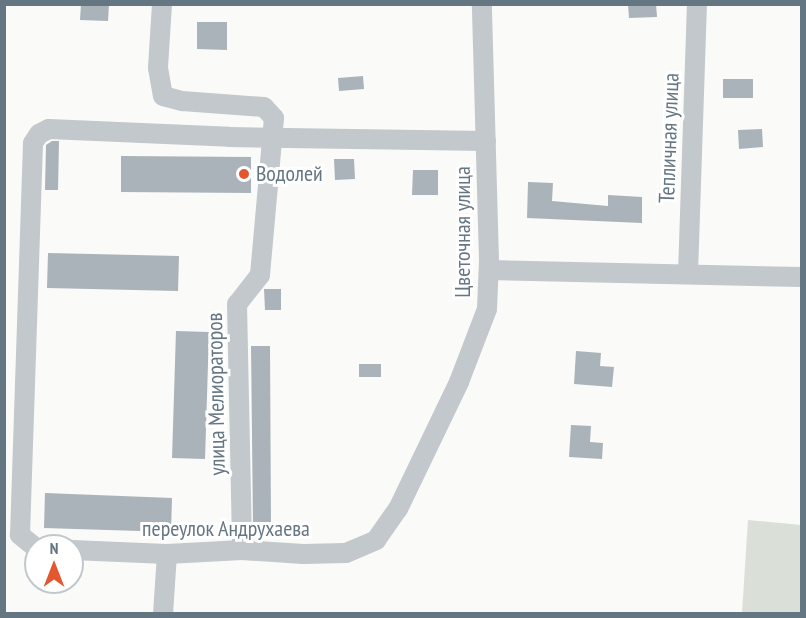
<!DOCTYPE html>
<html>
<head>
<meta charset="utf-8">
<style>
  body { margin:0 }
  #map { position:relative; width:806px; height:618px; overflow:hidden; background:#fafaf8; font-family:"PT Sans Narrow",sans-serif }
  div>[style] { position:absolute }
  .green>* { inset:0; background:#dadfd7 }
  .building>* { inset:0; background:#aab3b9 }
  .street>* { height:20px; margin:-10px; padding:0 10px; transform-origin:10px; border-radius:10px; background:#c3c8cc }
  .dots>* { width:16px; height:16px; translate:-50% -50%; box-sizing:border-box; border:3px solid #fff; border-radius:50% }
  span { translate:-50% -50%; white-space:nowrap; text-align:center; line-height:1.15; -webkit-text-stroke:6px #fff; paint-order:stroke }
  .street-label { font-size:22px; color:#657683 }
  .poi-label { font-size:22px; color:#657683 }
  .left { translate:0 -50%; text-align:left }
  .frame { position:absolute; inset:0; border:6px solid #657683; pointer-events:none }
  .north { position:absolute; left:24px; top:534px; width:60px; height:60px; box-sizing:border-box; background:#fff; border:2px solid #c1c8cd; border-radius:50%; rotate:0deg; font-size:16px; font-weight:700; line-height:24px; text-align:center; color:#657683 }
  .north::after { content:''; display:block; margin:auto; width:21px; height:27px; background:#e4572e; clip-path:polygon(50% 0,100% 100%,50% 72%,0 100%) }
</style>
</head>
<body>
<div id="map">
  <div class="green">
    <i style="clip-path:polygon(748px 520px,801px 525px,801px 613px,742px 613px)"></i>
  </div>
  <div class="building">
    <i style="clip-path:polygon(81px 4px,109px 4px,108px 21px,80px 20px)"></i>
    <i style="clip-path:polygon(628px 4px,656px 4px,657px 17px,629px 18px)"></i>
    <i style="clip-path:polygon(197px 22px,227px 22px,227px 50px,197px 49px)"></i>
    <i style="clip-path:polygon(363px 76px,364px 89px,339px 91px,338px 78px)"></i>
    <i style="clip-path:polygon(723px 79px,753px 79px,753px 98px,723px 98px)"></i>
    <i style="clip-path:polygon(762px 129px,763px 147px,739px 149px,738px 130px)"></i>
    <i style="clip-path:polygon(52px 141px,59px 141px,58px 190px,45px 190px,46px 145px)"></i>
    <i style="clip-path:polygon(121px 156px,251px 157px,251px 193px,121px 192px)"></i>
    <i style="clip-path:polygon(334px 159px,354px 159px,355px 179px,335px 180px)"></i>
    <i style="clip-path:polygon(413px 170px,438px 170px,438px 195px,412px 195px)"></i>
    <i style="clip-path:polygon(528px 182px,553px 183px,552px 201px,608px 206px,608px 195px,642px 197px,642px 223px,527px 218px)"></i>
    <i style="clip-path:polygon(48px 253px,179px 256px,178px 291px,47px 288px)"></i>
    <i style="clip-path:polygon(264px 289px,281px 289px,281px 310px,265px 310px)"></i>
    <i style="clip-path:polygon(176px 331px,209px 332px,205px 459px,172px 458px)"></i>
    <i style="clip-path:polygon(251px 346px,270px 346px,271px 525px,253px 525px)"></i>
    <i style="clip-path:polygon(576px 351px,601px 353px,600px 366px,614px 367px,612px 387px,574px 384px)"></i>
    <i style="clip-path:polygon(359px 364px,381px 364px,381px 377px,359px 377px)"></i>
    <i style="clip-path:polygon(571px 425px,591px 426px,590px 442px,603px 443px,602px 459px,569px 457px)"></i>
    <i style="clip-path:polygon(45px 493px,172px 498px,171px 532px,44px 528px)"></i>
  </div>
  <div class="street">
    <i style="left:162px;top:4px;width:64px;rotate:93.6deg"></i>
    <i style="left:158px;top:68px;width:28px;rotate:80deg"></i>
    <i style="left:163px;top:96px;width:20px;rotate:15deg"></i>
    <i style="left:182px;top:101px;width:82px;rotate:4.2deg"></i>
    <i style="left:264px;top:107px;width:15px;rotate:48deg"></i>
    <i style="left:274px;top:118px;width:158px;rotate:95.1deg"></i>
    <i style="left:260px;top:275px;width:37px;rotate:128deg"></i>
    <i style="left:237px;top:304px;width:246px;rotate:88.8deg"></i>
    <i style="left:489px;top:270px;width:313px;rotate:1.3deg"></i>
    <i style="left:688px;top:274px;width:270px;rotate:-88.1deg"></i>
    <i style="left:36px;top:548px;width:21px;rotate:-141deg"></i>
    <i style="left:20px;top:535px;width:392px;rotate:-88.1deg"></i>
    <i style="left:33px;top:143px;width:11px;rotate:-56deg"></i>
    <i style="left:39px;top:134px;width:11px;rotate:-27deg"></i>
    <i style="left:49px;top:129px;width:180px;rotate:2.5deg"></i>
    <i style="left:229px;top:137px;width:257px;rotate:0.9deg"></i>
    <i style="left:72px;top:550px;width:95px;rotate:2.4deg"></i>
    <i style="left:167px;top:554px;width:75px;rotate:-3.1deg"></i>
    <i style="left:242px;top:550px;width:61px;rotate:3.8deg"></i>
    <i style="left:303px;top:554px;width:43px;rotate:-1.3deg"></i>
    <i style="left:346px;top:553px;width:33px;rotate:-23deg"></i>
    <i style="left:376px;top:540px;width:38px;rotate:-55deg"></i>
    <i style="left:398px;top:509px;width:141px;rotate:-64.3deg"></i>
    <i style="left:459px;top:382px;width:78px;rotate:-69deg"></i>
    <i style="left:487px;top:309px;width:48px;rotate:-87.6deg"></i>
    <i style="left:489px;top:261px;width:257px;rotate:-91.6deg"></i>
    <i style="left:163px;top:614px;width:60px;rotate:-86.2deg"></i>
  </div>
  <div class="dots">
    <i style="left:244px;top:174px;background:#e4572e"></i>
  </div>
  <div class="street-label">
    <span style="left:669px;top:138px;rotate:-88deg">Тепличная улица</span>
    <span style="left:463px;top:232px;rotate:-90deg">Цветочная улица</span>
    <span style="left:216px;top:394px;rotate:-91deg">улица Мелиораторов</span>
    <span style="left:226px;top:529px">переулок Андрухаева</span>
  </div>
  <div class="poi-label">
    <span class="left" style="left:256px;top:174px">Водолей</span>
  </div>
  <div class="frame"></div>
  <div class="north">N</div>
</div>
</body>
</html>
